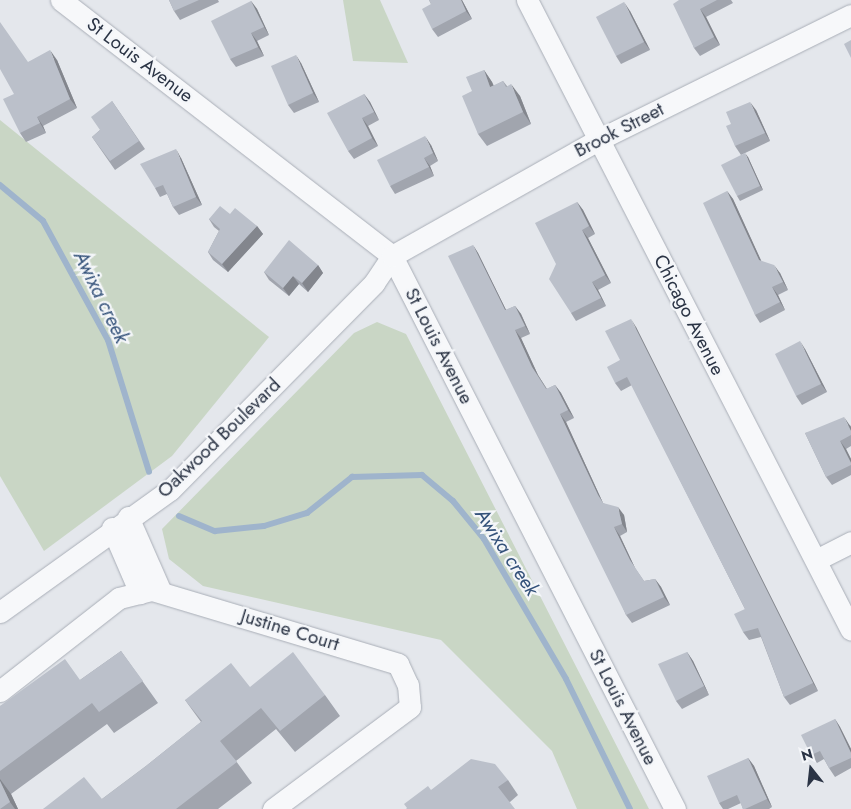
<!DOCTYPE html>
<html>
<head>
<meta charset="utf-8">
<style>
  body { margin:0 }
  #map { position:relative; width:851px; height:809px; overflow:hidden; background:#e4e7ec; font-family:Jost,sans-serif }
  div>[style] { position:absolute }
  .green>* { inset:0; background:#c9d6c5 }
  .stream>* { height:6px; margin:-3px; padding:0 3px; transform-origin:3px; border-radius:3px; background:#9fb4cc }
  .roads { filter:drop-shadow(0 0 1px #a9aeb7) drop-shadow(0 0 1px #a9aeb7) }
  .street>* { height:21px; margin:-10.5px; padding:0 10.5px; transform-origin:10.5px; border-radius:10.5px; background:#f7f8fa }
  .wall>* { inset:0; background:#a1a5ae }
  .shaded-wall>* { inset:0; background:#83868d }
  .building>* { inset:0; background:#bbc0ca }
  span { translate:-50% -50%; white-space:nowrap; text-align:center; line-height:1.15; -webkit-text-stroke:4.5px #f4f6f9; paint-order:stroke }
  .street-label { font-size:19px; color:#2b3445 }
  .water-label { font-size:20px; color:#34527a; font-style:italic }
  .north { position:absolute; left:786px; top:744px; width:50px; height:50px; -webkit-text-stroke:4px #f4f6f9; paint-order:stroke; rotate:344deg; font-size:14px; font-weight:700; line-height:20px; text-align:center; color:#2b3445 }
  .north::after { content:''; display:block; margin:auto; width:18px; height:22px; background:#2b3445; clip-path:polygon(50% 0,100% 100%,50% 72%,0 100%) }
</style>
</head>
<body>
<div id="map">
  <div class="green">
    <i style="clip-path:polygon(343px 0,380px 0,408px 63px,353px 61px)"></i>
    <i style="clip-path:polygon(0 120px,269px 337px,172px 456px,44px 551px,0 476px)"></i>
    <i style="clip-path:polygon(377px 322px,406px 334px,649px 809px,577px 809px,552px 751px,441px 640px,203px 586px,169px 559px,162px 529px,354px 333px)"></i>
  </div>
  <div class="stream">
    <i style="left:0;top:185px;width:56px;rotate:39.9deg"></i>
    <i style="left:43px;top:221px;width:136px;rotate:61.4deg"></i>
    <i style="left:108px;top:340px;width:138px;rotate:72.7deg"></i>
    <i style="left:179px;top:516px;width:39px;rotate:23deg"></i>
    <i style="left:215px;top:531px;width:49px;rotate:-5.8deg"></i>
    <i style="left:264px;top:526px;width:45px;rotate:-16.8deg"></i>
    <i style="left:307px;top:513px;width:58px;rotate:-38.7deg"></i>
    <i style="left:352px;top:477px;width:70px;rotate:-1.6deg"></i>
    <i style="left:422px;top:475px;width:40px;rotate:40deg"></i>
    <i style="left:453px;top:501px;width:49px;rotate:50.8deg"></i>
    <i style="left:484px;top:539px;width:162px;rotate:59.6deg"></i>
    <i style="left:566px;top:679px;width:145px;rotate:63.8deg"></i>
  </div>
  <div class="roads">
    <div class="street">
      <i style="left:61px;top:0;width:418px;rotate:37.7deg"></i>
      <i style="left:392px;top:256px;width:621px;rotate:62.9deg"></i>
      <i style="left:527px;top:0;width:708px;rotate:62.78deg"></i>
      <i style="left:128px;top:517px;width:82px;rotate:66.3deg"></i>
      <i style="left:112px;top:528px;width:71px;rotate:66.7deg"></i>
      <i style="left:816px;top:560px;width:39px;rotate:-27deg"></i>
      <i style="left:0;top:612px;width:209px;rotate:-35.7deg"></i>
      <i style="left:170px;top:490px;width:291px;rotate:-45.4deg"></i>
      <i style="left:374px;top:283px;width:32px;rotate:-56deg"></i>
      <i style="left:392px;top:256px;width:236px;rotate:-29.4deg"></i>
      <i style="left:598px;top:140px;width:282px;rotate:-26.3deg"></i>
      <i style="left:0;top:691px;width:151px;rotate:-38deg"></i>
      <i style="left:119px;top:598px;width:34px;rotate:-14deg"></i>
      <i style="left:152px;top:590px;width:257px;rotate:16.7deg"></i>
      <i style="left:398px;top:664px;width:23px;rotate:65deg"></i>
      <i style="left:408px;top:685px;width:22px;rotate:85deg"></i>
      <i style="left:410px;top:707px;width:171px;rotate:143.3deg"></i>
    </div>
  </div>
  <div class="wall">
    <i style="clip-path:polygon(169px 0,218px 0,219px 2px,180px 20px,174px 11px)"></i>
    <i style="clip-path:polygon(429px 0,462px 0,472px 19px,438px 37px,432px 29px,431px 4px)"></i>
    <i style="clip-path:polygon(679px 0,731px 0,733px 3px,706px 17px,720px 45px,700px 56px,694px 48px)"></i>
    <i style="clip-path:polygon(251px 1px,257px 9px,269px 35px,257px 41px,264px 56px,236px 67px,230px 59px)"></i>
    <i style="clip-path:polygon(630px 11px,650px 50px,621px 64px,616px 56px)"></i>
    <i style="clip-path:polygon(57px 60px,77px 108px,43px 126px,46px 133px,26px 142px,20px 133px,14px 94px,28px 62px)"></i>
    <i style="clip-path:polygon(301px 63px,319px 102px,294px 113px,288px 105px)"></i>
    <i style="clip-path:polygon(484px 70px,492px 82px,494px 86px,503px 81px,507px 86px,520px 96px,531px 124px,487px 146px,478px 134px,472px 91px)"></i>
    <i style="clip-path:polygon(364px 94px,370px 102px,379px 120px,368px 126px,378px 146px,354px 159px,348px 151px)"></i>
    <i style="clip-path:polygon(112px 101px,145px 149px,115px 170px,92px 137px,100px 130px)"></i>
    <i style="clip-path:polygon(756px 110px,770px 141px,741px 155px,735px 146px,731px 124px)"></i>
    <i style="clip-path:polygon(431px 145px,438px 161px,430px 166px,434px 176px,395px 194px,390px 186px)"></i>
    <i style="clip-path:polygon(748px 157px,763px 190px,740px 201px,737px 196px)"></i>
    <i style="clip-path:polygon(181px 158px,202px 205px,179px 215px,173px 207px,167px 194px,160px 197px,155px 188px)"></i>
    <i style="clip-path:polygon(727px 191px,733px 199px,761px 261px,780px 273px,788px 290px,778px 295px,785px 310px,760px 323px,755px 315px)"></i>
    <i style="clip-path:polygon(577px 202px,583px 210px,595px 234px,588px 238px,611px 283px,598px 290px,606px 306px,576px 321px,571px 313px)"></i>
    <i style="clip-path:polygon(230px 214px,257px 226px,263px 234px,228px 272px,213px 260px,208px 252px,219px 231px,214px 227px,209px 219px)"></i>
    <i style="clip-path:polygon(473px 245px,478px 253px,506px 310px,515px 306px,521px 314px,530px 334px,521px 338px,538px 375px,547px 389px,555px 385px,561px 393px,574px 418px,566px 422px,603px 503px,624px 515px,627px 532px,620px 536px,635px 568px,644px 581px,655px 579px,661px 587px,670px 605px,632px 623px,626px 615px)"></i>
    <i style="clip-path:polygon(318px 265px,323px 273px,308px 292px,299px 284px,289px 296px,269px 280px,264px 272px)"></i>
    <i style="clip-path:polygon(636px 327px,818px 691px,790px 705px,784px 697px,761px 637px,749px 640px,743px 632px,745px 609px,632px 385px,621px 391px,615px 383px,620px 360px)"></i>
    <i style="clip-path:polygon(805px 349px,827px 392px,802px 405px,796px 396px)"></i>
    <i style="clip-path:polygon(850px 425px,851px 427px,851px 446px,846px 449px,851px 459px,851px 475px,832px 485px,826px 477px,805px 433px)"></i>
    <i style="clip-path:polygon(121px 651px,158px 703px,114px 733px,107px 724px,11px 794px,18px 809px,0 809px,0 706px,80px 680px)"></i>
    <i style="clip-path:polygon(687px 652px,693px 661px,709px 695px,682px 709px,676px 701px)"></i>
    <i style="clip-path:polygon(250px 687px,325px 695px,340px 716px,295px 752px,276px 729px,236px 761px,252px 783px,218px 809px,43px 809px,102px 799px,146px 766px,201px 722px,185px 700px)"></i>
    <i style="clip-path:polygon(835px 719px,840px 727px,851px 749px,851px 768px,835px 777px,829px 768px,824px 759px,817px 763px,811px 755px)"></i>
    <i style="clip-path:polygon(748px 758px,754px 766px,772px 807px,769px 809px,743px 809px,741px 803px,728px 809px,723px 809px,719px 803px)"></i>
    <i style="clip-path:polygon(508px 780px,518px 795px,510px 802px,431px 790px)"></i>
  </div>
  <div class="shaded-wall">
    <i style="clip-path:polygon(461px 0,462px 0,472px 19px,466px 11px)"></i>
    <i style="clip-path:polygon(251px 1px,257px 9px,269px 35px,264px 27px)"></i>
    <i style="clip-path:polygon(624px 2px,630px 11px,650px 50px,644px 42px)"></i>
    <i style="clip-path:polygon(700px 9px,706px 17px,720px 45px,714px 37px)"></i>
    <i style="clip-path:polygon(251px 33px,257px 41px,264px 56px,258px 47px)"></i>
    <i style="clip-path:polygon(50px 50px,57px 60px,77px 108px,70px 99px)"></i>
    <i style="clip-path:polygon(296px 55px,301px 63px,319px 102px,313px 93px)"></i>
    <i style="clip-path:polygon(484px 70px,492px 82px,499px 99px,490px 87px)"></i>
    <i style="clip-path:polygon(511px 84px,520px 96px,531px 124px,523px 112px)"></i>
    <i style="clip-path:polygon(364px 94px,370px 102px,379px 120px,374px 112px)"></i>
    <i style="clip-path:polygon(750px 102px,756px 110px,770px 141px,765px 133px)"></i>
    <i style="clip-path:polygon(37px 117px,43px 126px,46px 133px,40px 123px)"></i>
    <i style="clip-path:polygon(362px 118px,368px 126px,378px 146px,372px 138px)"></i>
    <i style="clip-path:polygon(425px 136px,431px 145px,438px 161px,433px 153px)"></i>
    <i style="clip-path:polygon(176px 149px,181px 158px,202px 205px,196px 197px)"></i>
    <i style="clip-path:polygon(745px 153px,748px 157px,763px 190px,760px 186px)"></i>
    <i style="clip-path:polygon(424px 158px,430px 166px,434px 176px)"></i>
    <i style="clip-path:polygon(727px 191px,733px 199px,765px 269px,759px 260px)"></i>
    <i style="clip-path:polygon(577px 202px,583px 210px,595px 234px,589px 226px)"></i>
    <i style="clip-path:polygon(257px 226px,263px 234px,228px 272px,222px 264px)"></i>
    <i style="clip-path:polygon(582px 230px,588px 238px,611px 283px,605px 275px)"></i>
    <i style="clip-path:polygon(473px 245px,478px 253px,510px 318px,505px 310px)"></i>
    <i style="clip-path:polygon(318px 265px,323px 273px,308px 292px,302px 283px)"></i>
    <i style="clip-path:polygon(774px 265px,780px 273px,788px 290px,783px 282px)"></i>
    <i style="clip-path:polygon(293px 276px,299px 284px,289px 296px,283px 288px)"></i>
    <i style="clip-path:polygon(592px 282px,598px 290px,606px 306px,601px 298px)"></i>
    <i style="clip-path:polygon(772px 287px,778px 295px,785px 310px,780px 302px)"></i>
    <i style="clip-path:polygon(515px 306px,521px 314px,530px 334px,525px 326px)"></i>
    <i style="clip-path:polygon(631px 319px,636px 327px,818px 691px,813px 683px)"></i>
    <i style="clip-path:polygon(515px 330px,521px 338px,538px 375px,552px 397px,532px 367px)"></i>
    <i style="clip-path:polygon(800px 341px,805px 349px,827px 392px,821px 384px)"></i>
    <i style="clip-path:polygon(555px 385px,561px 393px,574px 418px,568px 410px)"></i>
    <i style="clip-path:polygon(560px 414px,566px 422px,603px 503px,608px 511px,598px 495px)"></i>
    <i style="clip-path:polygon(844px 417px,851px 427px,851px 431px)"></i>
    <i style="clip-path:polygon(840px 441px,846px 449px,851px 459px,851px 463px)"></i>
    <i style="clip-path:polygon(618px 507px,624px 515px,627px 532px,622px 524px)"></i>
    <i style="clip-path:polygon(614px 527px,620px 536px,635px 568px,630px 560px)"></i>
    <i style="clip-path:polygon(655px 579px,661px 587px,670px 605px,664px 597px)"></i>
    <i style="clip-path:polygon(687px 652px,693px 661px,709px 695px,704px 686px)"></i>
    <i style="clip-path:polygon(835px 719px,840px 727px,851px 749px,851px 753px)"></i>
    <i style="clip-path:polygon(748px 758px,754px 766px,772px 807px,767px 799px)"></i>
    <i style="clip-path:polygon(0 779px,11px 794px,18px 809px,15px 809px,10px 802px,0 781px)"></i>
  </div>
  <div class="building">
    <i style="clip-path:polygon(169px 0,199px 0,174px 11px)"></i>
    <i style="clip-path:polygon(429px 0,461px 0,466px 11px,432px 29px,422px 9px,431px 4px)"></i>
    <i style="clip-path:polygon(679px 0,717px 0,700px 9px,714px 37px,694px 48px,673px 4px)"></i>
    <i style="clip-path:polygon(251px 1px,264px 27px,251px 33px,258px 47px,230px 59px,211px 21px)"></i>
    <i style="clip-path:polygon(624px 2px,644px 42px,616px 56px,596px 17px)"></i>
    <i style="clip-path:polygon(0 22px,28px 62px,50px 50px,70px 99px,37px 117px,40px 123px,20px 133px,3px 99px,14px 94px,0 69px)"></i>
    <i style="clip-path:polygon(851px 40px,851px 58px,844px 44px)"></i>
    <i style="clip-path:polygon(296px 55px,313px 93px,288px 105px,271px 66px)"></i>
    <i style="clip-path:polygon(484px 70px,490px 87px,503px 81px,506px 87px,511px 84px,523px 112px,478px 134px,462px 96px,472px 91px,466px 77px)"></i>
    <i style="clip-path:polygon(364px 94px,374px 112px,362px 118px,372px 138px,348px 151px,327px 113px)"></i>
    <i style="clip-path:polygon(112px 101px,139px 141px,110px 161px,92px 137px,100px 130px,91px 117px)"></i>
    <i style="clip-path:polygon(750px 102px,765px 133px,735px 146px,726px 126px,731px 124px,726px 112px)"></i>
    <i style="clip-path:polygon(425px 136px,433px 153px,424px 158px,429px 167px,390px 186px,377px 160px)"></i>
    <i style="clip-path:polygon(176px 149px,196px 197px,173px 207px,163px 185px,155px 188px,140px 164px)"></i>
    <i style="clip-path:polygon(745px 153px,760px 186px,737px 196px,721px 165px)"></i>
    <i style="clip-path:polygon(727px 191px,759px 260px,774px 265px,783px 282px,772px 287px,780px 302px,755px 315px,703px 203px)"></i>
    <i style="clip-path:polygon(577px 202px,589px 226px,582px 230px,605px 275px,592px 282px,601px 298px,571px 313px,549px 279px,556px 264px,535px 223px)"></i>
    <i style="clip-path:polygon(220px 206px,230px 214px,235px 208px,257px 226px,222px 264px,208px 252px,220px 229px,209px 219px)"></i>
    <i style="clip-path:polygon(289px 240px,318px 265px,302px 283px,293px 276px,283px 288px,264px 272px)"></i>
    <i style="clip-path:polygon(473px 245px,505px 310px,515px 306px,525px 326px,515px 330px,532px 367px,546px 389px,555px 385px,568px 410px,560px 414px,598px 495px,603px 503px,618px 507px,622px 524px,614px 527px,630px 560px,644px 581px,655px 579px,664px 597px,626px 615px,448px 256px)"></i>
    <i style="clip-path:polygon(631px 319px,813px 683px,784px 697px,758px 628px,743px 632px,734px 614px,745px 609px,627px 377px,615px 383px,607px 367px,620px 360px,605px 331px)"></i>
    <i style="clip-path:polygon(800px 341px,821px 384px,796px 396px,775px 354px)"></i>
    <i style="clip-path:polygon(844px 417px,851px 431px,851px 435px,840px 441px,851px 463px,851px 465px,826px 477px,805px 433px)"></i>
    <i style="clip-path:polygon(121px 651px,143px 681px,99px 712px,92px 703px,0 771px,0 706px,65px 659px,80px 680px)"></i>
    <i style="clip-path:polygon(293px 652px,325px 695px,280px 731px,261px 708px,220px 741px,237px 762px,176px 809px,43px 809px,84px 777px,102px 799px,146px 766px,202px 721px,185px 700px,231px 663px,250px 687px)"></i>
    <i style="clip-path:polygon(687px 652px,704px 686px,676px 701px,658px 664px)"></i>
    <i style="clip-path:polygon(835px 719px,851px 753px,851px 758px,829px 768px,820px 751px,811px 755px,801px 735px)"></i>
    <i style="clip-path:polygon(748px 758px,767px 799px,745px 809px,743px 809px,737px 795px,719px 803px,707px 776px)"></i>
    <i style="clip-path:polygon(471px 759px,495px 764px,508px 780px,498px 787px,515px 809px,406px 809px,407px 808px,404px 804px,428px 786px,431px 790px)"></i>
    <i style="clip-path:polygon(0 781px,10px 802px,0 809px)"></i>
  </div>
  <div class="street-label">
    <span style="left:140px;top:60px;rotate:37deg">St Louis Avenue</span>
    <span style="left:619px;top:130px;rotate:-27deg">Brook Street</span>
    <span style="left:689px;top:315px;rotate:63deg">Chicago Avenue</span>
    <span style="left:439px;top:346px;rotate:63deg">St Louis Avenue</span>
    <span style="left:219px;top:438px;rotate:-44deg">Oakwood Boulevard</span>
    <span style="left:290px;top:630px;rotate:17deg">Justine Court</span>
    <span style="left:623px;top:707px;rotate:63deg">St Louis Avenue</span>
  </div>
  <div class="water-label">
    <span style="left:101px;top:297px;rotate:64deg">Awixa creek</span>
    <span style="left:507px;top:552px;rotate:57deg">Awixa creek</span>
  </div>
  <div class="north">N</div>
</div>
</body>
</html>
